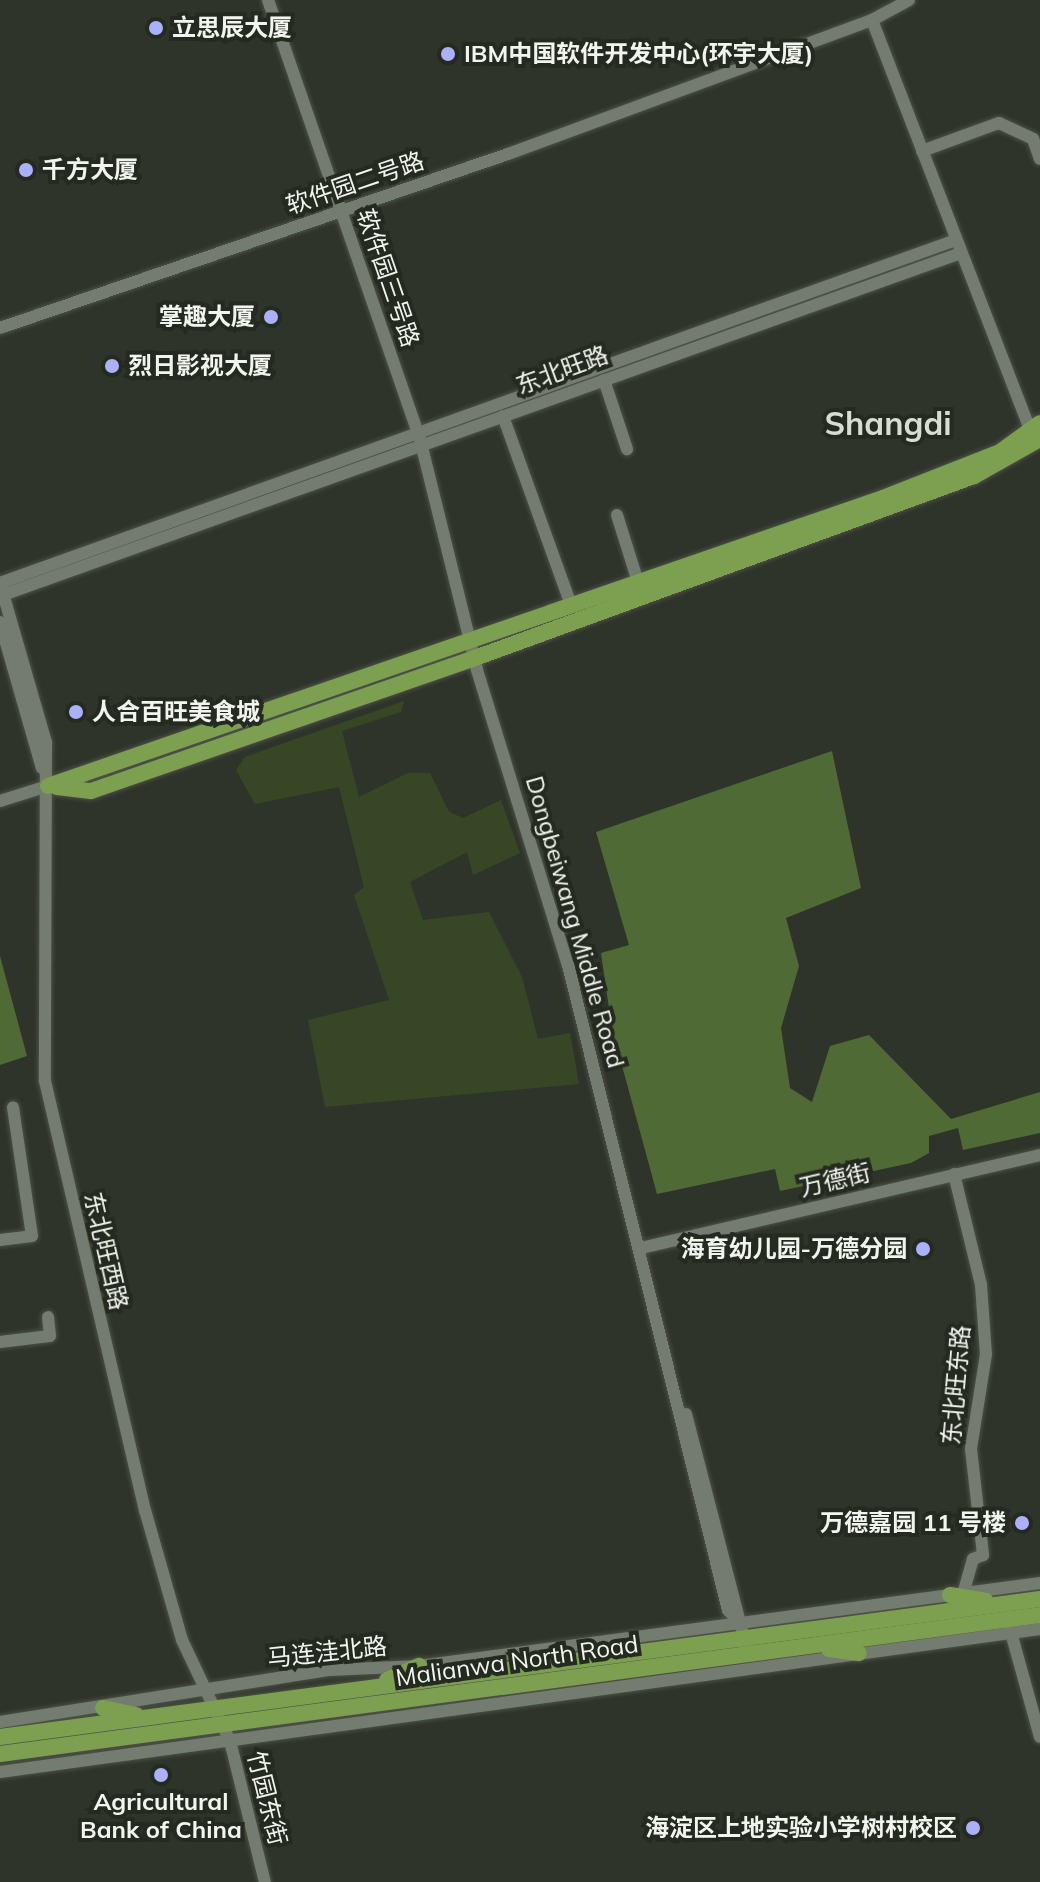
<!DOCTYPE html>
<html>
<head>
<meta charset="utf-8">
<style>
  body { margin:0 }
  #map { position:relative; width:1040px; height:1882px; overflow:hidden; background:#2f342a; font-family:Mulish,"Noto Sans SC",sans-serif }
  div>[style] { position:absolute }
  .green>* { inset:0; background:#374726 }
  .forest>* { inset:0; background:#506a35 }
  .roads { filter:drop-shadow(0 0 2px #4c5047) drop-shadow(0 0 2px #4c5047) }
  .minor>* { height:12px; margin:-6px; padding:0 6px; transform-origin:6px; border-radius:6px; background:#747b6f }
  .major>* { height:16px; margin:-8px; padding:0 8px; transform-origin:8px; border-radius:8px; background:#7c9f50 }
  .dots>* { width:22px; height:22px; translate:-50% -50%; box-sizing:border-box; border:4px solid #252a20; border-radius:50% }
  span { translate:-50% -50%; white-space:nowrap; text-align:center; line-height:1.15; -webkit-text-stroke:8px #252a20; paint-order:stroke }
  .poi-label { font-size:24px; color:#f2f5ef; font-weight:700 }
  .left { translate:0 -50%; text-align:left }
  .right { translate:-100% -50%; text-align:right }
  .street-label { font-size:24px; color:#f2f5ef }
  .district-label { font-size:32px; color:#d7ded0; font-weight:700 }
</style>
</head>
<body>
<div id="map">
  <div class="green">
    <i style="clip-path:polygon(404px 701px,401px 712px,342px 731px,359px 797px,408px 773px,430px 773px,449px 812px,463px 818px,501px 800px,520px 853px,473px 875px,467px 852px,410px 882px,423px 920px,489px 912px,522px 977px,538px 1039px,570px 1033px,579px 1084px,325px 1107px,308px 1020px,389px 1000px,354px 895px,364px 887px,339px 787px,255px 804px,236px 770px,245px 757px)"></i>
  </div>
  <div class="forest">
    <i style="clip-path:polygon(832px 751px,861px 888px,786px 918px,799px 966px,781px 1028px,790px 1088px,812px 1102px,830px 1046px,869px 1035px,951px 1119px,1040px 1092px,1040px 1133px,963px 1150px,958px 1128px,929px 1136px,929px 1153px,911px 1163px,780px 1191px,775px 1169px,657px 1194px,612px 1029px,601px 953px,629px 945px,596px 832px)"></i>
    <i style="clip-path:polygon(0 956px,27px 1056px,0 1065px)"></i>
  </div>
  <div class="roads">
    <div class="minor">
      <i style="left:268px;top:0;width:460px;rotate:70.9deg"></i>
      <i style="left:872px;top:20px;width:445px;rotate:68.9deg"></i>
      <i style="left:922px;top:151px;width:82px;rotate:-20deg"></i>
      <i style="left:999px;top:123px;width:38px;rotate:25deg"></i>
      <i style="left:1033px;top:139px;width:21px;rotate:71deg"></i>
      <i style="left:0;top:328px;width:537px;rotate:-18.91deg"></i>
      <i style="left:508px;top:154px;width:388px;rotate:-20.2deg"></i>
      <i style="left:872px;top:20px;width:42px;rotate:-28.4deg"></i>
      <i style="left:604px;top:380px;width:73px;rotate:71.6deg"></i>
      <i style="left:503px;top:416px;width:201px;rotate:70.2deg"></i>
      <i style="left:419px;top:435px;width:242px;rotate:76.1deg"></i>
      <i style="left:477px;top:670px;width:309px;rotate:72.9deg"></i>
      <i style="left:568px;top:965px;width:665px;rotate:76.07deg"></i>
      <i style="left:728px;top:1610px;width:21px;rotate:47deg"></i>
      <i style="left:617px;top:515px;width:70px;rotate:72.6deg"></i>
      <i style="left:0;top:583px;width:166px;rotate:73.9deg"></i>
      <i style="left:46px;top:742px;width:339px;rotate:90.2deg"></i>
      <i style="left:45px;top:1081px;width:441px;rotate:76.9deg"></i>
      <i style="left:145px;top:1510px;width:135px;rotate:74.1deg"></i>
      <i style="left:182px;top:1640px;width:112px;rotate:64.6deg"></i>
      <i style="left:230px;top:1741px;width:145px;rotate:76.1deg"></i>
      <i style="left:0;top:583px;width:1016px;rotate:-19.74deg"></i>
      <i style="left:0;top:596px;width:1020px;rotate:-19.64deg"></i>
      <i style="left:0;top:622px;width:152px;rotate:74deg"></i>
      <i style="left:0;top:801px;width:50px;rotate:-17.4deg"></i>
      <i style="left:954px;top:1174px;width:114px;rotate:76.3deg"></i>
      <i style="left:981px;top:1285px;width:69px;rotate:85.9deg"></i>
      <i style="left:986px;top:1354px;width:96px;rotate:99deg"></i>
      <i style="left:971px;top:1449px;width:107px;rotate:83.5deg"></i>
      <i style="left:983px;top:1555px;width:11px;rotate:158deg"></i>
      <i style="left:973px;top:1559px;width:36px;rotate:106deg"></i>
      <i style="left:0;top:1240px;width:32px;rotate:-7deg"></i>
      <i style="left:32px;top:1236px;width:130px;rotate:-98.4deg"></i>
      <i style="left:641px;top:1248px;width:410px;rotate:-13.1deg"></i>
      <i style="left:0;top:1342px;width:50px;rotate:-6.8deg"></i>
      <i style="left:50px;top:1336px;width:19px;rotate:-96deg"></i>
      <i style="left:686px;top:1414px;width:248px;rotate:75.5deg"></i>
      <i style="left:1010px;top:1629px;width:112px;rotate:74.5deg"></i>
      <i style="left:0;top:1722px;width:334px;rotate:-9deg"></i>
      <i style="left:330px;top:1670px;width:89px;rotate:-2.6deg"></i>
      <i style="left:419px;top:1666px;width:627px;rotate:-7.61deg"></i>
      <i style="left:0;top:1772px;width:1050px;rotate:-7.83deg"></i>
    </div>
    <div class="major">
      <i style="left:48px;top:786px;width:883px;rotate:-19.03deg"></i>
      <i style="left:883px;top:498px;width:126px;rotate:-21.5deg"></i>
      <i style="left:1000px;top:452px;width:49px;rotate:-35.9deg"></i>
      <i style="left:57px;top:787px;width:34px;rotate:7deg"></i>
      <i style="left:91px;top:791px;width:406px;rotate:-19.1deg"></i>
      <i style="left:475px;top:658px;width:531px;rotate:-20.04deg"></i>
      <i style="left:974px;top:476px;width:76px;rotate:-29.3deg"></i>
      <i style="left:950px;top:1595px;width:36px;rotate:9deg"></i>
      <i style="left:829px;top:1649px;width:30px;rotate:8deg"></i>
      <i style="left:387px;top:1680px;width:35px;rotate:-24deg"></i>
      <i style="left:103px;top:1708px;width:34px;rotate:12deg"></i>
      <i style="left:0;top:1737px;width:1049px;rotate:-7.56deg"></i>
      <i style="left:0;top:1754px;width:1049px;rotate:-7.61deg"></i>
    </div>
  </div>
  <div class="dots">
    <i style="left:156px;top:28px;background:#aab0fb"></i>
    <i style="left:448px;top:54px;background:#aab0fb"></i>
    <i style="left:26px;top:170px;background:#aab0fb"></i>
    <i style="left:271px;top:317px;background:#aab0fb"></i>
    <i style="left:112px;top:366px;background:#aab0fb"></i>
    <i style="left:76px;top:712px;background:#aab0fb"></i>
    <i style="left:923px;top:1249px;background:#aab0fb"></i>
    <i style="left:1022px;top:1523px;background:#aab0fb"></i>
    <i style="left:161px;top:1775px;background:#aab0fb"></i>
    <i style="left:973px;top:1828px;background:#aab0fb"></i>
  </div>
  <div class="poi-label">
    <span class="left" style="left:172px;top:28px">立思辰大厦</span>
    <span class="left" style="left:464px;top:54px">IBM中国软件开发中心(环宇大厦)</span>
    <span class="left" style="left:42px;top:170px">千方大厦</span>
    <span class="right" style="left:255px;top:317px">掌趣大厦</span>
    <span class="left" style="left:128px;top:366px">烈日影视大厦</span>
    <span class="left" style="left:92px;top:712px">人合百旺美食城</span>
    <span class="right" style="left:907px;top:1249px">海育幼儿园-万德分园</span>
    <span class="right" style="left:1006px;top:1523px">万德嘉园 11 号楼</span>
    <span style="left:161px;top:1816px">Agricultural<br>Bank of China</span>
    <span class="right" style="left:957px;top:1828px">海淀区上地实验小学树村校区</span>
  </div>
  <div class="street-label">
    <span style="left:355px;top:183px;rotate:-19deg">软件园二号路</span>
    <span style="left:388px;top:278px;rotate:71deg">软件园三号路</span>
    <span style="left:562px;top:370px;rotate:-20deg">东北旺路</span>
    <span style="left:575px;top:922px;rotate:74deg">Dongbeiwang Middle Road</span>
    <span style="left:835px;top:1180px;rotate:-13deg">万德街</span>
    <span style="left:106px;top:1251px;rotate:77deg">东北旺西路</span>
    <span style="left:956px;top:1385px;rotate:-85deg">东北旺东路</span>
    <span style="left:327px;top:1652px;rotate:-6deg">马连洼北路</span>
    <span style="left:517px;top:1661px;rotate:-8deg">Malianwa North Road</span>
    <span style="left:267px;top:1798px;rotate:76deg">竹园东街</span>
  </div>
  <div class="district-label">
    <span style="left:888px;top:423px">Shangdi</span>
  </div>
</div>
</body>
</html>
